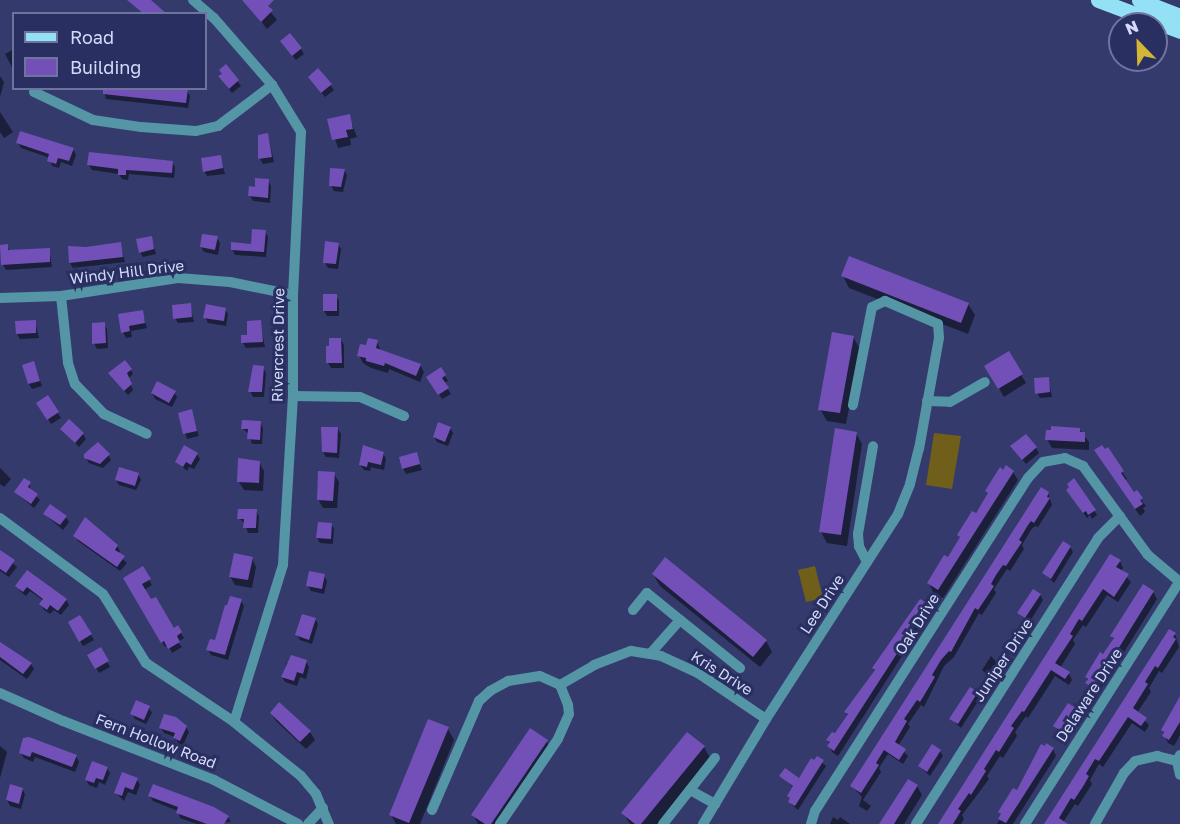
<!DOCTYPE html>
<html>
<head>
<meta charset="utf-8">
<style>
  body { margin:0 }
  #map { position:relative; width:1180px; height:824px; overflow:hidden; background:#343a6c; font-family:"Golos Text",sans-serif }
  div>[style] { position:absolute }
  .green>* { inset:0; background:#6f5f1b }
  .shadow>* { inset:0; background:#0007 }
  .building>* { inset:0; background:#7350b8 }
  .minor>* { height:10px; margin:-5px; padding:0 5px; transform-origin:5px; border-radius:5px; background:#5495a6 }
  .major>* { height:15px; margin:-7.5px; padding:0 7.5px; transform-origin:7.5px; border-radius:7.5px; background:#94e1f5 }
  span { translate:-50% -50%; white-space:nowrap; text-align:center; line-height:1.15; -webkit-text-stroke:6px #2a2f61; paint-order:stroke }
  .street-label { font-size:15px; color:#d4dbfa }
  .legend { position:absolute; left:12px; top:12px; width:195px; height:78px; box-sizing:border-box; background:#2a2f61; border:2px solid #6e749e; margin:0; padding:8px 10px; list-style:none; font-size:18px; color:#d4dbfa }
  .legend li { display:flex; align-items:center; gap:12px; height:30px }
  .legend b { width:30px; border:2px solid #6e749e }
  .north { position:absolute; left:1108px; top:12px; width:60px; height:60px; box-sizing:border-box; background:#2a2f61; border:2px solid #6e749e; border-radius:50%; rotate:337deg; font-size:16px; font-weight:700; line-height:24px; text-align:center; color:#d4dbfa }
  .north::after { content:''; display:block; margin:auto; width:21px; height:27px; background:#d3b635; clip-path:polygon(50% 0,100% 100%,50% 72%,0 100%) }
</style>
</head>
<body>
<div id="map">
  <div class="green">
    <i style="clip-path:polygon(934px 433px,961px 436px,952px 489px,926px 485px)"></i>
    <i style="clip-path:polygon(815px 566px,823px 598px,806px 602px,798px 570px)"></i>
  </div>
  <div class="shadow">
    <i style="clip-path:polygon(244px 0,261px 0,277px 20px,267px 29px)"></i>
    <i style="clip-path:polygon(285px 47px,301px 49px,304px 54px,296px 60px)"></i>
    <i style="clip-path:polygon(14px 49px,14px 69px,13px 69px,5px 54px)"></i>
    <i style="clip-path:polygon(226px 66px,241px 86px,232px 93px,223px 82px)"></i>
    <i style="clip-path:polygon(318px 70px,334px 90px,325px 97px,313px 82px)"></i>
    <i style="clip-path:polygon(0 76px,4px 82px,0 97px)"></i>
    <i style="clip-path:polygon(103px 88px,187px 91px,190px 96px,188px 108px,106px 99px)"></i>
    <i style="clip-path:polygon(0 112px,13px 132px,4px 138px,0 132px)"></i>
    <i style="clip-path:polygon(349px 116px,357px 137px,350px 139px,351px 145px,338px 148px,329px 120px)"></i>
    <i style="clip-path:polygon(268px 135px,274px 162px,263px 164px,260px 159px)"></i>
    <i style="clip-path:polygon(18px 143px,73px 149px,76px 155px,72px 166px,61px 162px,59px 168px,52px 166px,50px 158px,21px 148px)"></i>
    <i style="clip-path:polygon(220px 157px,225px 174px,207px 176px,204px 171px)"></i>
    <i style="clip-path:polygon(172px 162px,175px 167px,174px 178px,129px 174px,128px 180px,122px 179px,119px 174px,92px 170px,89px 165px)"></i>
    <i style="clip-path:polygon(344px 170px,347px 175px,343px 192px,334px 191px,331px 186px)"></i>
    <i style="clip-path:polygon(268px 180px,271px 186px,270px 203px,253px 201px,250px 196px)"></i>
    <i style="clip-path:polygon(265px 231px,268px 237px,266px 257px,235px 255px,232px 249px,252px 245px)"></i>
    <i style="clip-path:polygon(151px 238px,156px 254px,143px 257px,140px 252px)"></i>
    <i style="clip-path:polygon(217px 238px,220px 243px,218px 255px,204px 252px,201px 247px)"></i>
    <i style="clip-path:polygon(120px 244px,125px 262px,73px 268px,70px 263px,69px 248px,86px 249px)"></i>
    <i style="clip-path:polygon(338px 244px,341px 249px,338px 269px,328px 268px,325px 263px)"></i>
    <i style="clip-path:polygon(7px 246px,10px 252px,49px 249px,52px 267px,6px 270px,3px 265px)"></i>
    <i style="clip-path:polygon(843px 276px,968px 304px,975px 315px,968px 334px,849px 288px)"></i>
    <i style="clip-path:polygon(336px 296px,339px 301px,339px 316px,327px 316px,324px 311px)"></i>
    <i style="clip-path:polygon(190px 305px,194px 322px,178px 323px,175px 318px)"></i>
    <i style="clip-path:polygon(225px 309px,228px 314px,226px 326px,208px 323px,205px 317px)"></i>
    <i style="clip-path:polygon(142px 312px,147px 328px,131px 331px,132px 337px,126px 338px,123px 332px)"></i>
    <i style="clip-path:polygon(35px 321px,39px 338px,20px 339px,17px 334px)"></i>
    <i style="clip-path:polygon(260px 322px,265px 347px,246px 348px,243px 343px)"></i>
    <i style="clip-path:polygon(104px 324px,107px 329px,108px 348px,97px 349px,94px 343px)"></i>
    <i style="clip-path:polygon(853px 337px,860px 349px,846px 424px,827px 421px,820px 409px)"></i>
    <i style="clip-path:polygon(341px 340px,344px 345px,344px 368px,331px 368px,328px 363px)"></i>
    <i style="clip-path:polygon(377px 342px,381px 351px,420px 365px,424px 372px,420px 382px,389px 369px,388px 373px,371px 368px,363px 363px,359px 355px)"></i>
    <i style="clip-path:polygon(1008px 353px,1026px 383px,1004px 397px,986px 366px)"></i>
    <i style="clip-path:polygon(34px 363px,42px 386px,32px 389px,29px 384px)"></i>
    <i style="clip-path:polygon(263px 368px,266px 373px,264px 397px,253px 397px,250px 391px)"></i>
    <i style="clip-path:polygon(441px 369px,448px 381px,444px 383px,451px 394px,442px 399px,428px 377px)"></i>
    <i style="clip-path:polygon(131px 370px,133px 374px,128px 379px,133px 390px,128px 395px,113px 378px)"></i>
    <i style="clip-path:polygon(1048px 379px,1052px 397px,1040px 398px,1037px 393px)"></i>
    <i style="clip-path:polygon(174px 392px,177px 397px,172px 407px,155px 399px,152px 393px)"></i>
    <i style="clip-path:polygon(48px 397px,61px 418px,51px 424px,38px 403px)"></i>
    <i style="clip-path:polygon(191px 411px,199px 436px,187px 439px,180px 414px)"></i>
    <i style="clip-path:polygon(260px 422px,263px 428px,262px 444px,252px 444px,249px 434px,243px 429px)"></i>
    <i style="clip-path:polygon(450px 428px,453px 433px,448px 446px,437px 442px,434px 437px)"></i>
    <i style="clip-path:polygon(62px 429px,83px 434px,86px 439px,79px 447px)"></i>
    <i style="clip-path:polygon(338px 429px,341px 434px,339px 458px,326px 457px,323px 452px)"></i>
    <i style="clip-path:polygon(1079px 429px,1089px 442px,1089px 450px,1052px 448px,1047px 439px)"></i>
    <i style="clip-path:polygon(856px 433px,862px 444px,847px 546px,827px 543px,821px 532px)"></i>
    <i style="clip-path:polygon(1036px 448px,1039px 453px,1026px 464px,1015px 451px)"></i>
    <i style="clip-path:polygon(1107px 449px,1127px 479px,1125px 481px,1146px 506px,1143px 508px,1145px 512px,1140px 516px,1100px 458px)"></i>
    <i style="clip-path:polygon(383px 453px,386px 459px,384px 470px,371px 467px,370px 471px,364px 470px,360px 465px)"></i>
    <i style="clip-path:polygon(197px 454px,200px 459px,194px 469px,189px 467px,187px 471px,177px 462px)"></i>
    <i style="clip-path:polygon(416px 454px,422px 470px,406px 474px,403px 468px)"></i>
    <i style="clip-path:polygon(108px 455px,111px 460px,103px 468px,89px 463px,86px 458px)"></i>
    <i style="clip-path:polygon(259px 462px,264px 471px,263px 491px,244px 490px,239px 482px)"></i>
    <i style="clip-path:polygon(0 468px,11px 479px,4px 487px,0 484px)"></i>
    <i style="clip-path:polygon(1004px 472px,1013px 472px,1018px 480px,943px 598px,933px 592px,929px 583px,948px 559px,961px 539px,959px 535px,989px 495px,987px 491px)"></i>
    <i style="clip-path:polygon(138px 474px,141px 480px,136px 490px,119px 485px,116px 480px)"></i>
    <i style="clip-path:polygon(334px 474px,339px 482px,337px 508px,323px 508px,318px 499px)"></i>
    <i style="clip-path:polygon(29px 483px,31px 491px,40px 500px,34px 508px,15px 492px)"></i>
    <i style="clip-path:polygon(1048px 493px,1052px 505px,1038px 527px,1035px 526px,1031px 530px,1022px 545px,1024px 549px,1010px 571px,1007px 569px,999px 581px,994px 589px,996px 593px,982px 615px,979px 613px,954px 657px,944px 666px,924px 707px,921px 705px,908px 724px,910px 727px,898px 746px,908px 756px,903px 764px,888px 754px,879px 768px,881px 772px,863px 800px,871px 806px,867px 811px,859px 806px,862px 797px,852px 786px)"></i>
    <i style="clip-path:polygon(1071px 495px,1094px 510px,1097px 515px,1092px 519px,1090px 515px,1087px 518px)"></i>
    <i style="clip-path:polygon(256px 511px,259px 516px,258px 533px,248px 533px,245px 524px,239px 518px)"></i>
    <i style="clip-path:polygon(44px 514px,66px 517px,69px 522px,63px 530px)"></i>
    <i style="clip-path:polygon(85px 519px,117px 546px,120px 551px,118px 554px,127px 563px,120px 571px,78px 541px,75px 536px)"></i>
    <i style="clip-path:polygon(331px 524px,334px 529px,333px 544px,320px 543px,317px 538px)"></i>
    <i style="clip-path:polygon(1070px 547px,1073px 552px,1054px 583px,1044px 573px)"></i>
    <i style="clip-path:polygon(0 552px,17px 567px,9px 577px,0 571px)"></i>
    <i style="clip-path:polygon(1111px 556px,1120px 561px,1123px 568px,1121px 571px,1131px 582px,1118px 602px,1107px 595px,1086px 627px,1083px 625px,1073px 640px,1075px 644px,1060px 668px,1069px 674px,1072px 680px,1069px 685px,1055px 676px,1028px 718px,1026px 716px,1015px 732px,1017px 736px,1003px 758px,1000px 756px,987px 776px,989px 779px,962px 815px,964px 819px,961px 824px,940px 824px)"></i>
    <i style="clip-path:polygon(252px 558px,256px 567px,252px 588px,235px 585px,230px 576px)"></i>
    <i style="clip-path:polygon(142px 568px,152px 585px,144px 590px,173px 630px,177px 627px,184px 638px,178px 642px,182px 647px,172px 653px,168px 645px,165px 647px,125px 578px)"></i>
    <i style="clip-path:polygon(27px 572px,66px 600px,69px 605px,61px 615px,54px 610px,50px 614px,44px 610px,41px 604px,44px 601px,30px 591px,26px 596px,20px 591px,17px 586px)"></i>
    <i style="clip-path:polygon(653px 574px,766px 641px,772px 652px,760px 667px,660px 586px)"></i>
    <i style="clip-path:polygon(324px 576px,327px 581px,324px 594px,311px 591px,308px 586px)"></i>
    <i style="clip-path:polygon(1153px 592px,1157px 599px,1098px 694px,1091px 690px,1086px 677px,1114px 640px,1112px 636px)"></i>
    <i style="clip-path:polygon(1040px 595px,1043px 600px,1029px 623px,1019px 613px)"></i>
    <i style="clip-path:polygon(241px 601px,244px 606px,228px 660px,211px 655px,208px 650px,216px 642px)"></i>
    <i style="clip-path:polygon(927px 605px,931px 611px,838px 756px,832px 752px,828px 740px,835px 735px,848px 716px,846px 712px,876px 672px,873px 669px)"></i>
    <i style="clip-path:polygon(80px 617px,94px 640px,83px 646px,70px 623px)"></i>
    <i style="clip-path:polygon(315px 619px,318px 624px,312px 644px,300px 640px,297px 635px)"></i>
    <i style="clip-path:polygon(1169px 631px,1175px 634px,1179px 647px,1162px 673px,1159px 671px,1149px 688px,1151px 692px,1137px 713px,1149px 725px,1145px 732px,1132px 723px,1103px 767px,1099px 764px,1090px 780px,1092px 784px,1078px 806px,1075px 804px,1062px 824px,1046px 824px)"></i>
    <i style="clip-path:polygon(0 643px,31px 664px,34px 669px,27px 679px,0 660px)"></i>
    <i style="clip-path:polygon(100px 649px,110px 667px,99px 673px,89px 656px)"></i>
    <i style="clip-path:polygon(991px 656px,1000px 666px,992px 679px,982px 670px)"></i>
    <i style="clip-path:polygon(287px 662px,306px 662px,309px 667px,306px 679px,300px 677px,297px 686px,285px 682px,282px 677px)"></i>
    <i style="clip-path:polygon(970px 689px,980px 698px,961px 728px,951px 719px)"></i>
    <i style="clip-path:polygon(1180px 707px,1180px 735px,1174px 746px,1168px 743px,1162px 730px)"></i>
    <i style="clip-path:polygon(149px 708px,152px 713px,146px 724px,135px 719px,132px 713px)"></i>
    <i style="clip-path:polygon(1077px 711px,1080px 716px,1067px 737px,1058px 731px,1055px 726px)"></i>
    <i style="clip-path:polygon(271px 713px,310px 732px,315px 740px,306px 749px,276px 721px)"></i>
    <i style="clip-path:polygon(186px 727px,189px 732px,183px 745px,178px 743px,175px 737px,164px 733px,161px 728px)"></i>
    <i style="clip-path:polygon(448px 729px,454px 740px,420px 824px,396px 824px,391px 815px)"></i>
    <i style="clip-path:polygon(24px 740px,76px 756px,79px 762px,75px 772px,35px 757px,33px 762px,24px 758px,21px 753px)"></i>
    <i style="clip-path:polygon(546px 741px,553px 752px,505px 824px,478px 824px,473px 815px)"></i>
    <i style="clip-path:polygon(0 746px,7px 752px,0 778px)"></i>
    <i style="clip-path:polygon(704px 747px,710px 758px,657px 824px,630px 824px,623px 813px)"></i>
    <i style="clip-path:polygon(1053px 749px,1056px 756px,1013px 824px,997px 824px,1002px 816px,1000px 812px)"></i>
    <i style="clip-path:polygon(940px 751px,943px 756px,930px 776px,920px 767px)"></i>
    <i style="clip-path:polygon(817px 758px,826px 766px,798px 810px,789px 802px,794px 788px,781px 776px,799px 780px)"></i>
    <i style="clip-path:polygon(107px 768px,110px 773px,105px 785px,99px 782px,97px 788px,89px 785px,86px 780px)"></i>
    <i style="clip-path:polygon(123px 774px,137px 780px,140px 785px,136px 795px,128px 792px,124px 801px,116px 793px)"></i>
    <i style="clip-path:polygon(908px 781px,917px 786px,922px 795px,904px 824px,881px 824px)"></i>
    <i style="clip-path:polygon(22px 789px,25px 794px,21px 809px,10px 806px,7px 800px)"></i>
    <i style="clip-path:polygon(150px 796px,228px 817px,231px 822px,197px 824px,180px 818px,178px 811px,153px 801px)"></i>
    <i style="clip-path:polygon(833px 817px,838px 820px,840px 817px,850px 824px,830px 824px)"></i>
  </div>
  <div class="building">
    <i style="clip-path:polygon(127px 0,151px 0,167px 14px,144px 14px)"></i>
    <i style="clip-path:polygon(242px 0,274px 0,268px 6px,273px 10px,261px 22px)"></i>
    <i style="clip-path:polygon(290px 33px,302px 48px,292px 56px,280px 41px)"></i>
    <i style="clip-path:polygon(226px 64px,239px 80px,229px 89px,218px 76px,222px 74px,219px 70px)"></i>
    <i style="clip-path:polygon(318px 68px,332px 84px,321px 93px,308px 77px)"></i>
    <i style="clip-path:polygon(103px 88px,179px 88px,188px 89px,186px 103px,103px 94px)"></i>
    <i style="clip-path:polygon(350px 114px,353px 129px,346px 130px,348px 137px,332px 140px,327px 119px)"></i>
    <i style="clip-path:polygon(20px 131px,74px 148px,69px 161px,58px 158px,56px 164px,47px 161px,49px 154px,16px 143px)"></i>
    <i style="clip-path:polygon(268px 133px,272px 157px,258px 159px,258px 135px)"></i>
    <i style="clip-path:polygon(89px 152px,173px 161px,172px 173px,126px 170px,126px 175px,118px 175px,118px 169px,87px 165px)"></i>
    <i style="clip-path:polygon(221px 155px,223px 168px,203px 172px,201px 158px)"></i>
    <i style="clip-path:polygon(330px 168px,345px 169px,341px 187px,329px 186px)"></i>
    <i style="clip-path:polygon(255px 178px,269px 179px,268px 198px,248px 196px,249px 186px,255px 187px)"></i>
    <i style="clip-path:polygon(252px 229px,266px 230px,264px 252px,231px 250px,231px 242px,251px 244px)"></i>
    <i style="clip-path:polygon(202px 234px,218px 236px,215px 250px,200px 247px)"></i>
    <i style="clip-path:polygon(152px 236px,154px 249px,139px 253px,136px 239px)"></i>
    <i style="clip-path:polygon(325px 241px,339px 243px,336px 264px,323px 263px)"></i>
    <i style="clip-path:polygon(121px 242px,123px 257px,69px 263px,68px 246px,86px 247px)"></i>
    <i style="clip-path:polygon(8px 244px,8px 250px,50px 248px,50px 262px,1px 265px,0 245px)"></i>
    <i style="clip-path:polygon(849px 256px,969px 303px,961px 323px,841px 276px)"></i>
    <i style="clip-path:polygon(323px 294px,337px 294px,337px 311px,323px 311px)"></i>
    <i style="clip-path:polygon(191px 303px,192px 317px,173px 319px,172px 305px)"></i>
    <i style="clip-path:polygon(206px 304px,226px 308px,224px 321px,203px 318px)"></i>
    <i style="clip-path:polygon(143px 310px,145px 323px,129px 326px,130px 331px,121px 333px,118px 314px)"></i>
    <i style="clip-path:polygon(36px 320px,36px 333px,16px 334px,15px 321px)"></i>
    <i style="clip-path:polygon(261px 320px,263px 342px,241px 343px,241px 335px,247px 335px,247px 321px)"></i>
    <i style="clip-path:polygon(105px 322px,106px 343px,92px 344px,92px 323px)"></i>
    <i style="clip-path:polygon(832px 332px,854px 336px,840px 413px,818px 410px)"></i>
    <i style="clip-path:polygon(329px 338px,341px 338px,342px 363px,326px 363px,326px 346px,329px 346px)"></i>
    <i style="clip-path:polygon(368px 338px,378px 340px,376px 348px,421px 364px,416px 376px,385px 363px,384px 366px,366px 361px,366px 358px,357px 356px,360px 344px,366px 345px)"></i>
    <i style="clip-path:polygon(1009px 351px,1023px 374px,998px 389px,984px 366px)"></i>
    <i style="clip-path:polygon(125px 360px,132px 369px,127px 373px,132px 384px,124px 391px,108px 373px)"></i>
    <i style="clip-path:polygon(34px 361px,40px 381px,28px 384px,22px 365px)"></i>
    <i style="clip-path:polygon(253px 365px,264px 366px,262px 392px,248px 392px)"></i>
    <i style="clip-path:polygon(441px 367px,446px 375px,442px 378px,449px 388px,438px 395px,426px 377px)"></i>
    <i style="clip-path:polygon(1049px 377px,1050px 392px,1035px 394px,1034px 378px)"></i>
    <i style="clip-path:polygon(157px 381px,176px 391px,169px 403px,151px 393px)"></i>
    <i style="clip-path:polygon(48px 395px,59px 412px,47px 420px,36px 403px)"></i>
    <i style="clip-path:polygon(192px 409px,197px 431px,183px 434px,178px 413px)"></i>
    <i style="clip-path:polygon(69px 419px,84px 433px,75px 443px,60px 429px)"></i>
    <i style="clip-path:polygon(242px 420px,261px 421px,260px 440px,247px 439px,248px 429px,241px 429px)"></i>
    <i style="clip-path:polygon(438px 422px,451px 427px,445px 442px,433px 437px)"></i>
    <i style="clip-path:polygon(1051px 426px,1080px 428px,1080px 432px,1085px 432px,1085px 442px,1045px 440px,1046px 430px,1051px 430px)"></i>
    <i style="clip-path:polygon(321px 427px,338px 427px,337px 453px,322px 452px)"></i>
    <i style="clip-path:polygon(835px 428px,857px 432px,841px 535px,819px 532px)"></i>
    <i style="clip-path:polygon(1026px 434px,1037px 447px,1022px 460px,1010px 446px)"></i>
    <i style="clip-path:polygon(98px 442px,110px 454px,100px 464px,84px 458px,84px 454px)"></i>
    <i style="clip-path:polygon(184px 445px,198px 453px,191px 465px,186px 462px,183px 467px,175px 462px)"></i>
    <i style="clip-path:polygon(363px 445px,384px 452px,381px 465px,368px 462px,367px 467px,359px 465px)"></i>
    <i style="clip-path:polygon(1102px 445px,1105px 449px,1108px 447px,1124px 471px,1121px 473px,1134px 492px,1137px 490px,1143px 498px,1140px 500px,1143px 504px,1135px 509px,1094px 450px)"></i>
    <i style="clip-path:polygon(417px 452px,420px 464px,402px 469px,399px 457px)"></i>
    <i style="clip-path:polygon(238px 458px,260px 461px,259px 483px,237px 482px)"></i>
    <i style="clip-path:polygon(1006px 465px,1014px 471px,938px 590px,927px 583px,944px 555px,948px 557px,960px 537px,957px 535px,972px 511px,976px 513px,988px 493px,985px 491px,1000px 467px,1003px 470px)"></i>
    <i style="clip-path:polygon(119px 467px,139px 473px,135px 486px,115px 480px)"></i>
    <i style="clip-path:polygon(318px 471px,335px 472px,333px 501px,317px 500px)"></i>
    <i style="clip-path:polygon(24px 478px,31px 482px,28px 487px,38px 494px,31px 504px,14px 492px)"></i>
    <i style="clip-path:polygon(1074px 478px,1096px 510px,1088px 515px,1086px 511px,1083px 513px,1066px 490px,1069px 487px,1067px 484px)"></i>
    <i style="clip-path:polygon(1041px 487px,1049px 492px,1047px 497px,1050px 498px,1034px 523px,1031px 521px,1028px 525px,1019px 540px,1022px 542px,1006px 566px,1003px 565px,996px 575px,991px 584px,994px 586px,978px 610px,975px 608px,951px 652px,949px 651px,941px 660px,932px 675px,935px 677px,920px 702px,917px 700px,904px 719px,907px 721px,895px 742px,906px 749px,899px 760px,884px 750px,876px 763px,879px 765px,861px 793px,850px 786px)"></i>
    <i style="clip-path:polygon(50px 504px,67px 516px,60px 525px,43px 514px)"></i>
    <i style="clip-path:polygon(238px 509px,257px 509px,256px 528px,243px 528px,244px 519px,237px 519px)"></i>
    <i style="clip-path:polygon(85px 517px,118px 545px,115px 550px,125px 556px,117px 567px,73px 536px)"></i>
    <i style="clip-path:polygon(318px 522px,332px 523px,331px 539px,316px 538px)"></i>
    <i style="clip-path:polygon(1063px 541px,1071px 546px,1051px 579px,1042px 573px)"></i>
    <i style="clip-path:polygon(0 550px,15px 560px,6px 573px,0 569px)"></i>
    <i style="clip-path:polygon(234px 553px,253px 557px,248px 580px,229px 577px)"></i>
    <i style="clip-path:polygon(1110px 554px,1121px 560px,1116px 567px,1129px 574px,1114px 597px,1103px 589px,1082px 621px,1079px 619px,1070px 634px,1073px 636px,1055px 663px,1070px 672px,1065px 679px,1051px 670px,1024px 712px,1022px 711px,1011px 726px,1014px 728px,999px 752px,996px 750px,984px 769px,986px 771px,971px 795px,969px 793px,958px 809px,961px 811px,953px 824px,938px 824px)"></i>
    <i style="clip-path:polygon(665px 557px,767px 640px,753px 657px,652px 574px)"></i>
    <i style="clip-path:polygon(143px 566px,151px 579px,142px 584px,151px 599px,156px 597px,174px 628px,178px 625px,182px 632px,177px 636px,180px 642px,168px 649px,164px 641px,161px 643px,123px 578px)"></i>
    <i style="clip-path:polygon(27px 570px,67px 599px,58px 611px,50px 605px,47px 610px,39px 604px,43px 599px,27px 587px,23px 592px,15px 586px)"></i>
    <i style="clip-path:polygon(309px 571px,325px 574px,322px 589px,306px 586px)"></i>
    <i style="clip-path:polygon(1143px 584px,1154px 591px,1094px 688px,1085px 683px,1088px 679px,1085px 677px,1100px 652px,1103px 654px,1114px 638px,1110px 636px)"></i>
    <i style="clip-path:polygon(1033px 589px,1041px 594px,1025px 618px,1017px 613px)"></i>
    <i style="clip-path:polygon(230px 596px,242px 599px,225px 655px,206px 650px,210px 639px,215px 640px,225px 605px,227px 605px)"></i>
    <i style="clip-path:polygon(920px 599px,929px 604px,834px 751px,827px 746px,830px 742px,826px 740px,832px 732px,835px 733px,837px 730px,848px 714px,844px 712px,875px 670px,872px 668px)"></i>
    <i style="clip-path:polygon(302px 614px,316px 618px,309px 640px,295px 635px)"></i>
    <i style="clip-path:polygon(80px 615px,92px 634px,79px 642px,68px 622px)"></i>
    <i style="clip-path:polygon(1169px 629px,1176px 633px,1173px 637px,1176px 639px,1158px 668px,1155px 666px,1145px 682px,1148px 684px,1133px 708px,1147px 718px,1141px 726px,1128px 717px,1099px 761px,1095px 759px,1086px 774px,1089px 776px,1084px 785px,1074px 800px,1071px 798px,1059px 818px,1068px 824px,1044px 824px)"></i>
    <i style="clip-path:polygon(0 642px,32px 663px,23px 674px,0 657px)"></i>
    <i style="clip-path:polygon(101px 647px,109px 661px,95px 669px,87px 655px)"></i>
    <i style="clip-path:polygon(291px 655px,307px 660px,303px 674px,297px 672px,294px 681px,281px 677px)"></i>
    <i style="clip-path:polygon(970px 687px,978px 692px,958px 724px,949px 719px)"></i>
    <i style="clip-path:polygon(1180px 696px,1180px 722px,1169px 740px,1162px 736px,1164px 732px,1161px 730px)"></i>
    <i style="clip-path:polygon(136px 700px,150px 706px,144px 720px,130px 714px)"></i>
    <i style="clip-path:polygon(279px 702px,311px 731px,300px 742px,270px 713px)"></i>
    <i style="clip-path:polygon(1068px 703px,1079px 710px,1064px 733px,1053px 726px)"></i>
    <i style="clip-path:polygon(164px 714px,176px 717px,187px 726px,180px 741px,173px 738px,175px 733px,159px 728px)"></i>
    <i style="clip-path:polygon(428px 719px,449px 727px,409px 823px,389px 815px)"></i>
    <i style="clip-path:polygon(530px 728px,548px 740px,491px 824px,485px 824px,471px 815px)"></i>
    <i style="clip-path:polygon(687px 732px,705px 746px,641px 824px,635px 824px,621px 813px)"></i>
    <i style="clip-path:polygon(29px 737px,77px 755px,72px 767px,32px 752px,30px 757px,19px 753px,23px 738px)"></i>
    <i style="clip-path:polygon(1046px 743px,1054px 748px,1006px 823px,998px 819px,1001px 814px,998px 812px,1013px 788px,1017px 790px,1041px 744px,1045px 746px)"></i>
    <i style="clip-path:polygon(932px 744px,941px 750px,927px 772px,918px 766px)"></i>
    <i style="clip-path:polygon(817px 756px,824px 760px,795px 806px,788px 802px,790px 798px,787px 796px,793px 786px,779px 776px,785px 768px,799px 778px,811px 758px,814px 760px)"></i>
    <i style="clip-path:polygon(92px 761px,108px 767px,103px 780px,96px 778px,94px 783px,85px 780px)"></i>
    <i style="clip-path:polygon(122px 772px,138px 778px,133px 790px,125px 787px,122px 796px,114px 793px)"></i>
    <i style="clip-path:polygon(908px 779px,918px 785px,894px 824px,879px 824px)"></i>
    <i style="clip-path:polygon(10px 784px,23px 788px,19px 804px,6px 800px)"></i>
    <i style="clip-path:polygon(153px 784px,214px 807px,229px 816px,224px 824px,207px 824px,176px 813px,178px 807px,148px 796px)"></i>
  </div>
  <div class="minor">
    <i style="left:193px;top:0;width:28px;rotate:41deg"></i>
    <i style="left:214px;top:18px;width:89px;rotate:49.1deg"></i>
    <i style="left:272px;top:85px;width:55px;rotate:58.3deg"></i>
    <i style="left:301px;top:132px;width:163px;rotate:92.8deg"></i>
    <i style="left:293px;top:295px;width:101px;rotate:90deg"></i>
    <i style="left:293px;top:396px;width:169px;rotate:93.4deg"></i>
    <i style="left:283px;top:565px;width:164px;rotate:107.3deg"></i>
    <i style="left:34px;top:92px;width:65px;rotate:25.4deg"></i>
    <i style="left:93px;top:120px;width:49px;rotate:8.3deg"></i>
    <i style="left:141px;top:127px;width:55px;rotate:4.2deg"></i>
    <i style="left:196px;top:131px;width:23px;rotate:-13deg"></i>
    <i style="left:218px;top:126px;width:68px;rotate:-37.2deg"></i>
    <i style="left:61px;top:296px;width:67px;rotate:84deg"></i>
    <i style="left:68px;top:363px;width:22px;rotate:72deg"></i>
    <i style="left:75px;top:384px;width:42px;rotate:46deg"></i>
    <i style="left:104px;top:414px;width:47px;rotate:24.9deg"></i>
    <i style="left:0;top:298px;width:61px;rotate:-1.9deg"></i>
    <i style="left:61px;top:296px;width:118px;rotate:-8.7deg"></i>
    <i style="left:178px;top:278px;width:52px;rotate:4.4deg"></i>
    <i style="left:230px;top:282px;width:64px;rotate:11.7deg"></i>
    <i style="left:293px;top:396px;width:67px;rotate:0.9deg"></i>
    <i style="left:360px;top:397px;width:48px;rotate:23.4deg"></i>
    <i style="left:927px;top:401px;width:23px;rotate:2deg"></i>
    <i style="left:950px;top:402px;width:40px;rotate:-29.7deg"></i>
    <i style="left:0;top:518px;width:128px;rotate:36.4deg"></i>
    <i style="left:103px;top:594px;width:81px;rotate:58.1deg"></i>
    <i style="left:146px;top:663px;width:106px;rotate:33.8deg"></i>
    <i style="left:234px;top:722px;width:86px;rotate:38.9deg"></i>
    <i style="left:301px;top:776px;width:23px;rotate:50deg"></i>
    <i style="left:316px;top:794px;width:33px;rotate:67deg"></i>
    <i style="left:867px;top:562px;width:18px;rotate:-117deg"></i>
    <i style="left:859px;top:546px;width:12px;rotate:-95deg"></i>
    <i style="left:858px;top:534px;width:89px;rotate:-80.3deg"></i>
    <i style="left:633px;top:610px;width:22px;rotate:-51deg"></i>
    <i style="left:647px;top:593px;width:43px;rotate:39.3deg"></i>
    <i style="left:650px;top:654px;width:45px;rotate:-48.6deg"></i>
    <i style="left:680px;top:620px;width:77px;rotate:38.7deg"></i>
    <i style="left:560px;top:685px;width:39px;rotate:-30deg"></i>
    <i style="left:594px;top:665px;width:40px;rotate:-21deg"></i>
    <i style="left:631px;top:651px;width:19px;rotate:9deg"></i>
    <i style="left:650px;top:654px;width:11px;rotate:10deg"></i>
    <i style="left:661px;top:656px;width:41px;rotate:24.7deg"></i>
    <i style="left:698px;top:673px;width:82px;rotate:34.1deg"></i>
    <i style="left:0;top:693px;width:69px;rotate:24deg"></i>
    <i style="left:63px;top:721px;width:162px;rotate:21.3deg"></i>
    <i style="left:214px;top:780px;width:95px;rotate:27.6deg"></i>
    <i style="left:1180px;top:755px;width:7px;rotate:117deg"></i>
    <i style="left:1177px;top:761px;width:14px;rotate:78deg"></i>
    <i style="left:690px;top:790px;width:29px;rotate:29deg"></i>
    <i style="left:432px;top:810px;width:119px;rotate:-66.7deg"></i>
    <i style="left:479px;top:701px;width:15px;rotate:-42deg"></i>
    <i style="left:490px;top:691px;width:21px;rotate:-29deg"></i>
    <i style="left:508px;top:681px;width:32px;rotate:-9deg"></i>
    <i style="left:540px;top:676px;width:22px;rotate:24deg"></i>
    <i style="left:560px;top:685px;width:22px;rotate:68deg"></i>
    <i style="left:568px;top:705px;width:9px;rotate:84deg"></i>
    <i style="left:569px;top:714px;width:27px;rotate:114deg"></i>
    <i style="left:558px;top:739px;width:103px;rotate:124.3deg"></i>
    <i style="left:308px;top:824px;width:22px;rotate:-47deg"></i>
    <i style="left:663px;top:824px;width:84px;rotate:-51.8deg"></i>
    <i style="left:703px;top:824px;width:122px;rotate:-59deg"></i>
    <i style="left:766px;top:719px;width:244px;rotate:-57.2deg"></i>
    <i style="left:898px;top:514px;width:32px;rotate:-68deg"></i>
    <i style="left:910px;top:484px;width:36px;rotate:-76deg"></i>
    <i style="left:919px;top:449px;width:113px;rotate:-79.8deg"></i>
    <i style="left:939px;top:338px;width:14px;rotate:-94deg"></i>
    <i style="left:938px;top:324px;width:58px;rotate:-156.5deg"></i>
    <i style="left:885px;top:301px;width:14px;rotate:155deg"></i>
    <i style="left:872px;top:307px;width:100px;rotate:101deg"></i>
    <i style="left:811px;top:824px;width:14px;rotate:-73deg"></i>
    <i style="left:815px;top:811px;width:395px;rotate:-57.4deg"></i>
    <i style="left:1028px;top:478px;width:22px;rotate:-47deg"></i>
    <i style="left:1043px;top:462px;width:22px;rotate:-10deg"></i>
    <i style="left:1065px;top:458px;width:20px;rotate:24deg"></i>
    <i style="left:1083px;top:466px;width:110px;rotate:53.9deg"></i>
    <i style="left:1148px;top:555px;width:42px;rotate:40.2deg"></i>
    <i style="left:916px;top:824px;width:339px;rotate:-57.5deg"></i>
    <i style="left:1098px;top:538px;width:31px;rotate:-45deg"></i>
    <i style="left:1025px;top:824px;width:287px;rotate:-57.5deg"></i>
    <i style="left:1095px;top:824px;width:59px;rotate:-60.4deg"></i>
    <i style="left:1124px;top:773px;width:16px;rotate:-47deg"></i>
    <i style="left:1135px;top:761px;width:23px;rotate:-13deg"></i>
    <i style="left:1157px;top:756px;width:21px;rotate:14deg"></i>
  </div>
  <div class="major">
    <i style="left:1098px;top:0;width:88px;rotate:20.7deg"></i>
    <i style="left:1139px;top:0;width:44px;rotate:21.3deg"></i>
  </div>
  <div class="street-label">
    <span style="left:127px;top:272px;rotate:-7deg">Windy Hill Drive</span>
    <span style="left:278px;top:345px;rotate:-89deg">Rivercrest Drive</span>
    <span style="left:822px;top:604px;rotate:-57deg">Lee Drive</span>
    <span style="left:917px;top:624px;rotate:-58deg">Oak Drive</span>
    <span style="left:1003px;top:660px;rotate:-57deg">Juniper Drive</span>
    <span style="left:722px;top:673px;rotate:32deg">Kris Drive</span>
    <span style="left:1089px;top:695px;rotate:-57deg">Delaware Drive</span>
    <span style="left:156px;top:741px;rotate:21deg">Fern Hollow Road</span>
  </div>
  <ul class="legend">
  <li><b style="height:8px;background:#94e1f5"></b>Road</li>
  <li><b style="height:16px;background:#7350b8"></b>Building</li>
  </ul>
  <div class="north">N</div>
</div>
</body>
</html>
